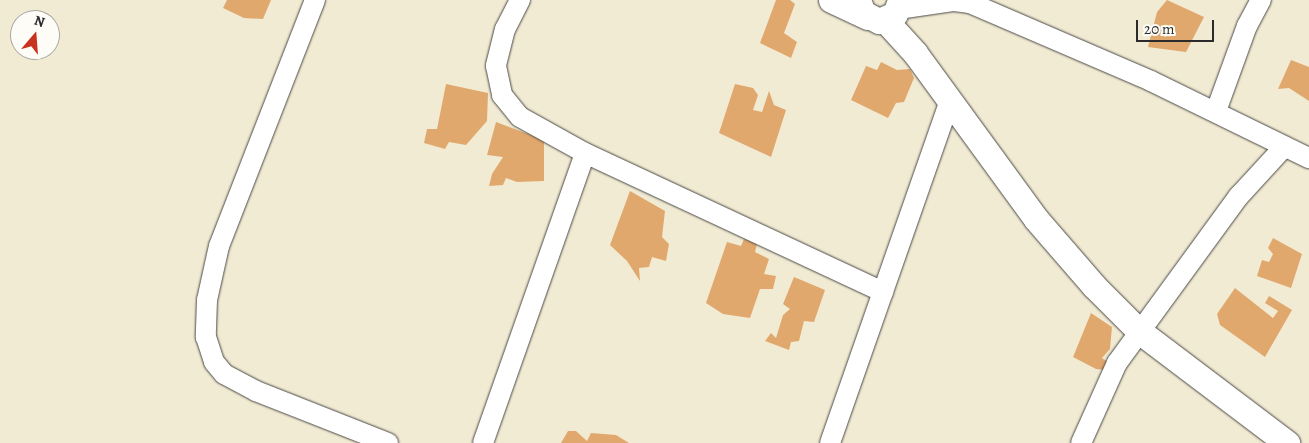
<!DOCTYPE html>
<html>
<head>
<meta charset="utf-8">
<style>
  body { margin:0 }
  #map { position:relative; width:1309px; height:443px; overflow:hidden; background:#f2ebd4; font-family:Alegreya,serif }
  div>[style] { position:absolute }
  .building>* { inset:0; background:#e1a86d }
  .roads { filter:drop-shadow(0 0 1px #494844) drop-shadow(0 0 1px #494844) }
  .minor>* { height:20px; margin:-10px; padding:0 10px; transform-origin:10px; border-radius:10px; background:#fff }
  .tertiary>* { height:25px; margin:-12.5px; padding:0 12.5px; transform-origin:12.5px; border-radius:12.5px; background:#fff }
  span { translate:-50% -50%; white-space:nowrap; text-align:center; line-height:1.15; -webkit-text-stroke:4.5px #fdfcf7; paint-order:stroke }
  .north { position:absolute; left:10px; top:10px; width:50px; height:50px; box-sizing:border-box; background:#fdfcf7; border:1px solid #a9a8a5; border-radius:50%; rotate:18deg; font-size:14px; font-weight:700; line-height:20px; text-align:center; color:#2b2b2b }
  .north::after { content:''; display:block; margin:auto; width:18px; height:22px; background:#c8321e; clip-path:polygon(50% 0,100% 100%,50% 72%,0 100%) }
  .scale { position:absolute; left:1136px; top:20px; width:78px; height:22px; box-sizing:border-box; border:2px solid #2b2b2b; border-top:0; padding-left:6px; font-size:15px; line-height:18px; white-space:nowrap; color:#2b2b2b; -webkit-text-stroke:4px #fdfcf7; paint-order:stroke }
</style>
</head>
<body>
<div id="map">
  <div class="building">
    <i style="clip-path:polygon(227px 0,271px 0,263px 19px,244px 18px,223px 8px)"></i>
    <i style="clip-path:polygon(776px 0,790px 0,795px 4px,784px 33px,797px 42px,791px 58px,760px 43px)"></i>
    <i style="clip-path:polygon(1167px 0,1204px 17px,1186px 52px,1148px 47px,1157px 12px)"></i>
    <i style="clip-path:polygon(1291px 60px,1309px 67px,1309px 101px,1289px 88px,1278px 89px)"></i>
    <i style="clip-path:polygon(881px 62px,897px 70px,910px 69px,914px 78px,904px 102px,896px 103px,888px 118px,851px 100px,866px 66px,877px 70px)"></i>
    <i style="clip-path:polygon(446px 84px,488px 93px,487px 121px,466px 145px,449px 142px,445px 149px,424px 143px,427px 129px,437px 129px)"></i>
    <i style="clip-path:polygon(735px 84px,753px 88px,758px 95px,753px 110px,762px 112px,769px 91px,774px 105px,786px 110px,771px 157px,719px 133px)"></i>
    <i style="clip-path:polygon(496px 122px,544px 140px,544px 181px,517px 182px,506px 178px,503px 185px,489px 186px,492px 174px,503px 157px,487px 155px)"></i>
    <i style="clip-path:polygon(630px 191px,665px 211px,662px 237px,669px 244px,666px 261px,652px 257px,649px 267px,639px 268px,640px 281px,627px 261px,610px 245px)"></i>
    <i style="clip-path:polygon(1273px 238px,1302px 254px,1291px 288px,1257px 276px,1262px 260px,1269px 262px,1273px 254px,1268px 248px)"></i>
    <i style="clip-path:polygon(744px 239px,757px 244px,755px 252px,769px 259px,764px 274px,776px 276px,773px 289px,760px 289px,750px 318px,723px 314px,706px 303px,727px 242px,741px 246px)"></i>
    <i style="clip-path:polygon(794px 277px,825px 290px,814px 322px,804px 321px,799px 341px,791px 342px,789px 350px,765px 341px,771px 333px,776px 338px,783px 315px,790px 309px,783px 304px)"></i>
    <i style="clip-path:polygon(1235px 288px,1273px 318px,1278px 311px,1265px 303px,1269px 296px,1292px 310px,1265px 357px,1220px 325px,1217px 314px)"></i>
    <i style="clip-path:polygon(1091px 313px,1112px 327px,1110px 349px,1102px 358px,1109px 363px,1105px 370px,1096px 369px,1073px 357px)"></i>
    <i style="clip-path:polygon(568px 431px,576px 431px,587px 441px,591px 433px,616px 435px,629px 443px,561px 443px)"></i>
  </div>
  <div class="roads">
    <div class="minor">
      <i style="left:315px;top:0;width:264px;rotate:111.3deg"></i>
      <i style="left:219px;top:246px;width:55px;rotate:102.5deg"></i>
      <i style="left:207px;top:300px;width:37px;rotate:92deg"></i>
      <i style="left:206px;top:337px;width:26px;rotate:72deg"></i>
      <i style="left:214px;top:362px;width:16px;rotate:50deg"></i>
      <i style="left:224px;top:374px;width:36px;rotate:28deg"></i>
      <i style="left:256px;top:391px;width:142px;rotate:21.5deg"></i>
      <i style="left:520px;top:0;width:33px;rotate:117deg"></i>
      <i style="left:505px;top:29px;width:38px;rotate:104deg"></i>
      <i style="left:496px;top:66px;width:30px;rotate:78deg"></i>
      <i style="left:502px;top:95px;width:28px;rotate:51deg"></i>
      <i style="left:520px;top:117px;width:74px;rotate:29deg"></i>
      <i style="left:585px;top:153px;width:329px;rotate:25deg"></i>
      <i style="left:898px;top:9px;width:57px;rotate:-8.1deg"></i>
      <i style="left:954px;top:1px;width:16px;rotate:7deg"></i>
      <i style="left:970px;top:3px;width:197px;rotate:23.3deg"></i>
      <i style="left:1151px;top:81px;width:176px;rotate:26deg"></i>
      <i style="left:1216px;top:111px;width:90px;rotate:-70deg"></i>
      <i style="left:1247px;top:26px;width:30px;rotate:-62deg"></i>
      <i style="left:483px;top:443px;width:307px;rotate:-70.6deg"></i>
      <i style="left:830px;top:443px;width:363px;rotate:-70.7deg"></i>
      <i style="left:1081px;top:443px;width:88px;rotate:-65.8deg"></i>
      <i style="left:1117px;top:363px;width:207px;rotate:-53.9deg"></i>
      <i style="left:1239px;top:196px;width:67px;rotate:-47.4deg"></i>
    </div>
    <div class="tertiary">
      <i style="left:831px;top:0;width:40px;rotate:25deg"></i>
      <i style="left:858px;top:0;width:14px;rotate:69deg"></i>
      <i style="left:863px;top:13px;width:18px;rotate:27deg"></i>
      <i style="left:879px;top:21px;width:17px;rotate:-24deg"></i>
      <i style="left:895px;top:14px;width:15px;rotate:-70deg"></i>
      <i style="left:885px;top:20px;width:45px;rotate:47.7deg"></i>
      <i style="left:915px;top:53px;width:205px;rotate:53.9deg"></i>
      <i style="left:1036px;top:219px;width:89px;rotate:49.1deg"></i>
      <i style="left:1094px;top:286px;width:64px;rotate:45deg"></i>
      <i style="left:1139px;top:331px;width:186px;rotate:37.1deg"></i>
    </div>
  </div>
  <div class="north">N</div>
  <div class="scale">20 m</div>
</div>
</body>
</html>
